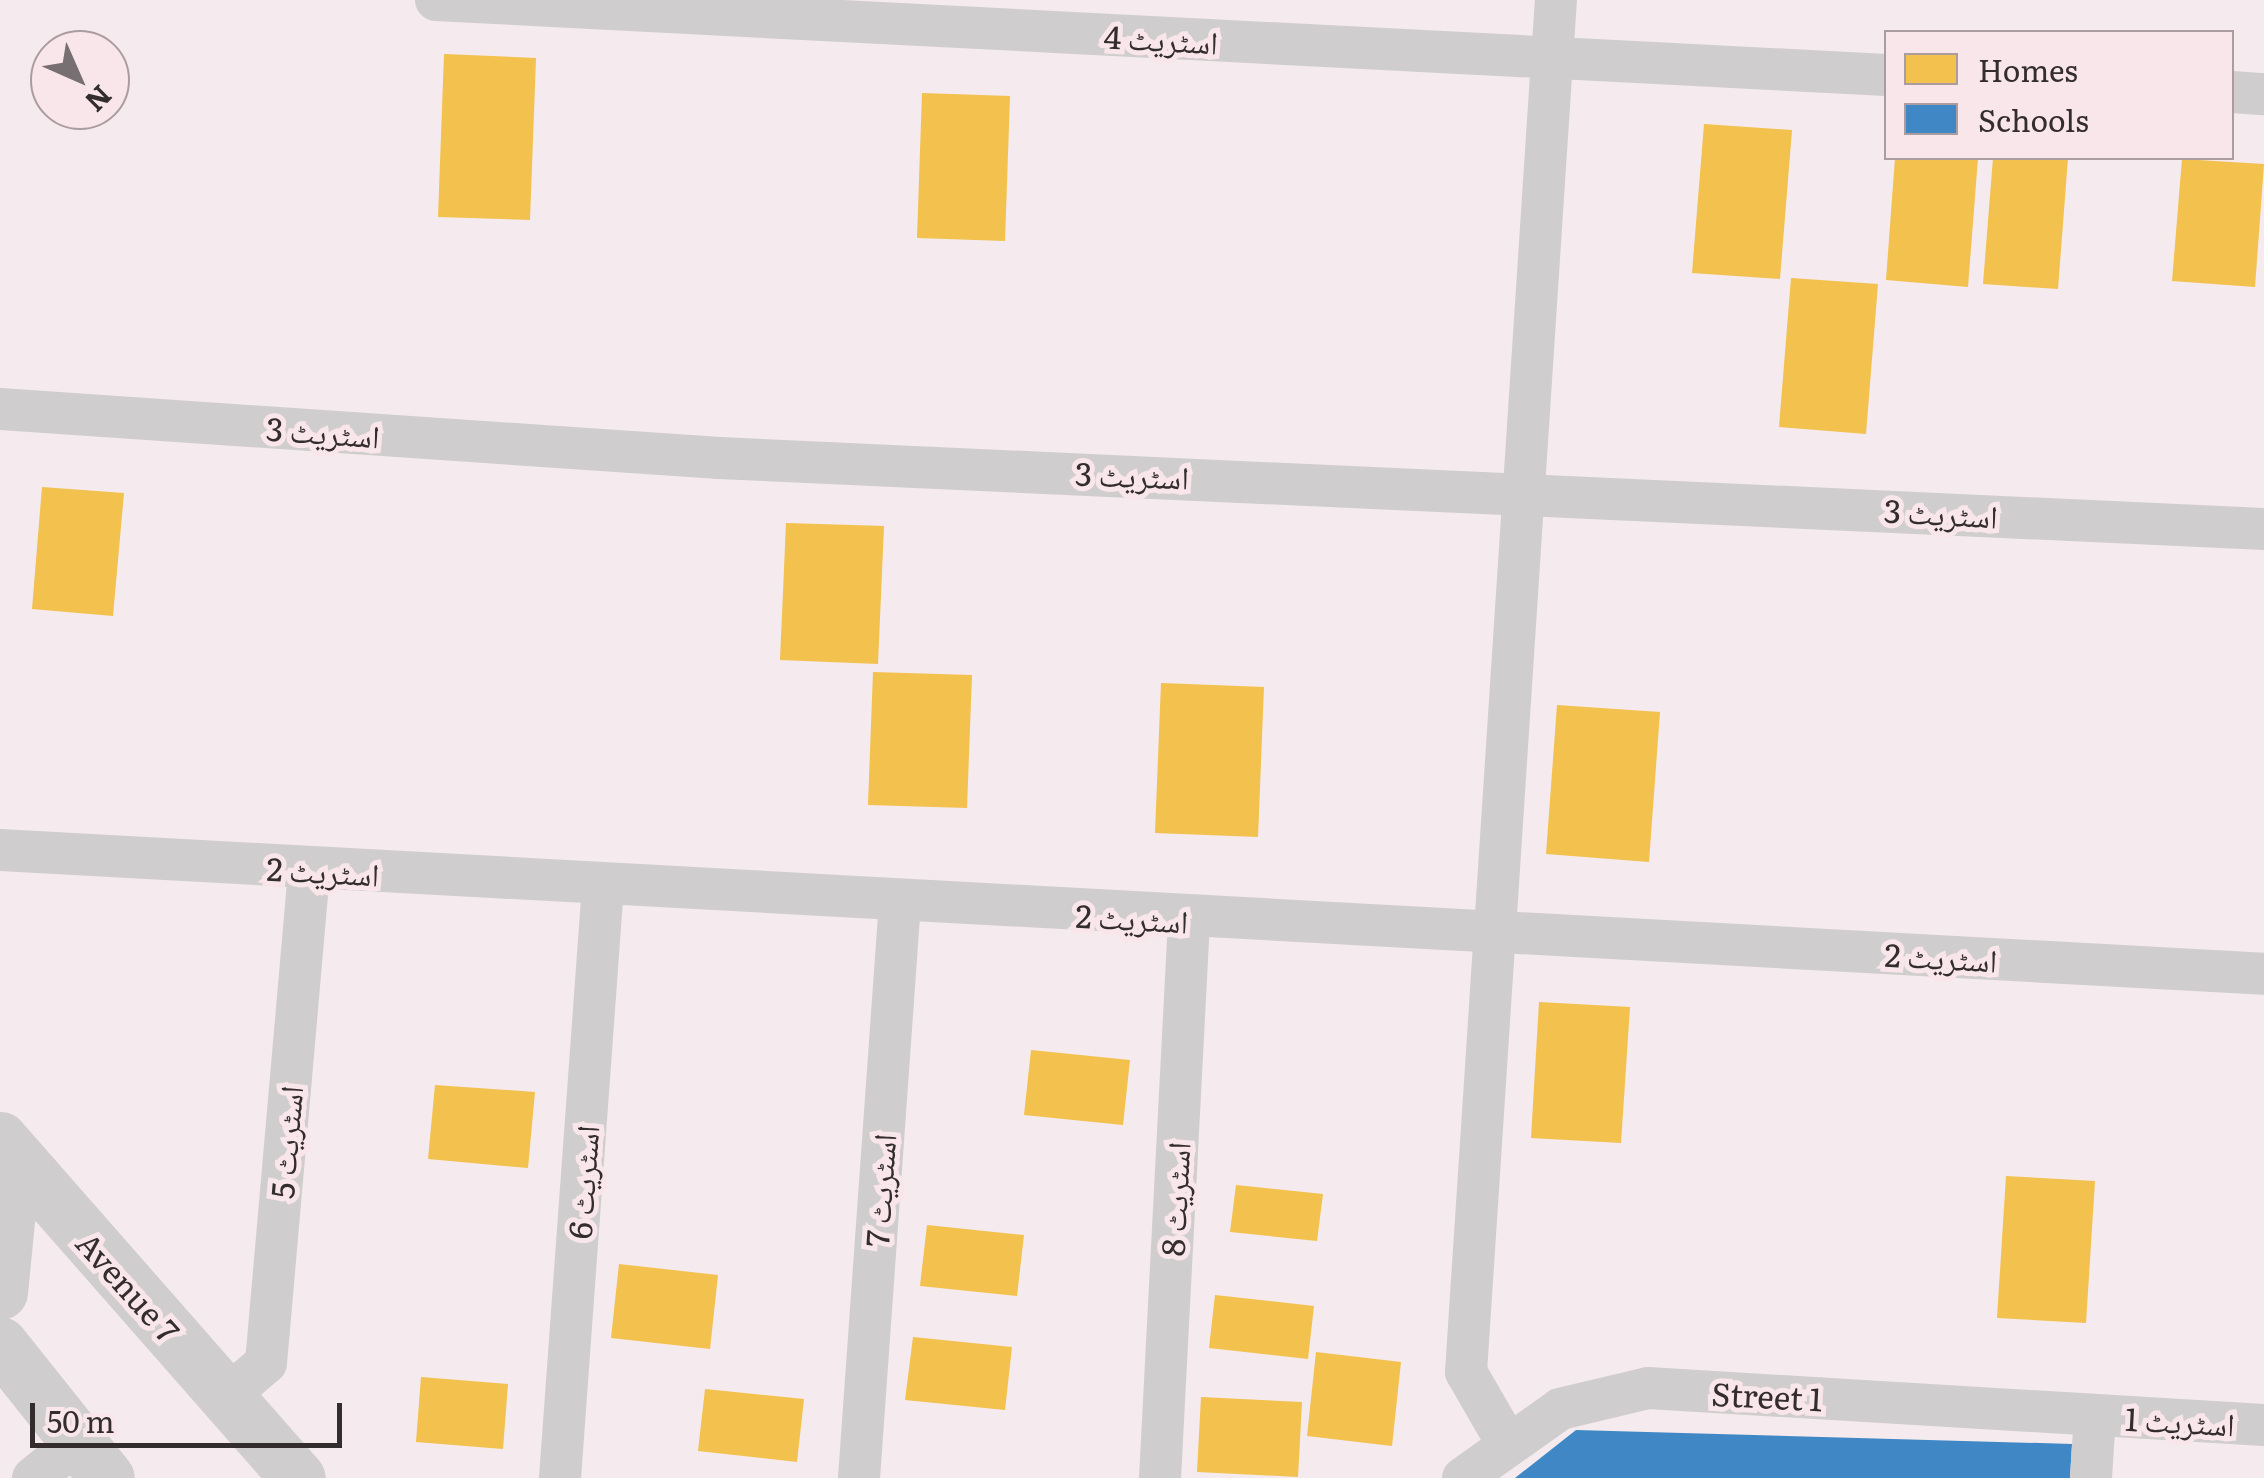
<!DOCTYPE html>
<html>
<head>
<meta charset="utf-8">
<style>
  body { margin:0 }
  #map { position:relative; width:2264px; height:1478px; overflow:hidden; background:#f5eaed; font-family:Literata,"Noto Naskh Arabic",serif }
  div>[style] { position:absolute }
  .homes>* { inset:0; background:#f2c14e }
  .schools>* { inset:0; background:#3f88c5 }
  .street>* { height:42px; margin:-21px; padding:0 21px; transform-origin:21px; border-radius:21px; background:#cfcdcd }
  .secondary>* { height:55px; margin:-27.5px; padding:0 27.5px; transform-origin:27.5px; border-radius:27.5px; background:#cfcdcd }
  span { translate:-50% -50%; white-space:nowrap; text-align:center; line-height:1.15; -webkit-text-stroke:10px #f9e6ea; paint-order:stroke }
  .street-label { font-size:32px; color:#332d2e }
  .legend { position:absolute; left:1884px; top:30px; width:350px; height:130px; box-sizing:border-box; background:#f9e6ea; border:2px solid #aa9c9f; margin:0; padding:12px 18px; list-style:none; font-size:30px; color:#332d2e }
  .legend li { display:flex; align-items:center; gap:20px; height:50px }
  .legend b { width:50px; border:2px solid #aa9c9f }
  .north { position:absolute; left:30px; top:30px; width:100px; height:100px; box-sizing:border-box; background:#f9e6ea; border:2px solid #aa9c9f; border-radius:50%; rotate:135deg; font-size:28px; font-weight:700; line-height:40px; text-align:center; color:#332d2e }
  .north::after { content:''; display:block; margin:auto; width:35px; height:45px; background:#776f71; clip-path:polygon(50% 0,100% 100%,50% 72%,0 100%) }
  .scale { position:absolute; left:30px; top:1403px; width:312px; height:45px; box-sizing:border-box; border:5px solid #332d2e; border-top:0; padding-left:12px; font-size:30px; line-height:35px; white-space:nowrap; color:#332d2e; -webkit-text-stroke:8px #f9e6ea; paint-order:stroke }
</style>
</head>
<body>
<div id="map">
  <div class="homes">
    <i style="clip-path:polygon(444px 54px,536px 58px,530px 220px,438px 217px)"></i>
    <i style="clip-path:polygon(922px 93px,1010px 96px,1005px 241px,917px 238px)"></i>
    <i style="clip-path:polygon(1704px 124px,1792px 130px,1780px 279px,1692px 273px)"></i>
    <i style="clip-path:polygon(1895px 158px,1978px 158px,1968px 287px,1886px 280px)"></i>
    <i style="clip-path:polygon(1993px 158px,2068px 158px,2058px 289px,1983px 284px)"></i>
    <i style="clip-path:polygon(2182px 159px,2264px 164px,2255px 287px,2172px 281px)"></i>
    <i style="clip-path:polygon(1791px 278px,1878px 284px,1866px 434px,1779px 427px)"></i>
    <i style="clip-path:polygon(42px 487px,124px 493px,113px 616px,32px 609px)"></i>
    <i style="clip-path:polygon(786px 523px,884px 526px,878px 664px,780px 660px)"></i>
    <i style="clip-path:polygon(873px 672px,972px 675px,967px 808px,868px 805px)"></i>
    <i style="clip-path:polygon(1161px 683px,1264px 687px,1258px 837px,1155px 833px)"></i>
    <i style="clip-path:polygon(1557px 705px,1660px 712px,1649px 862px,1546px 854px)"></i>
    <i style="clip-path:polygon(1539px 1002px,1630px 1007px,1621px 1143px,1531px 1138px)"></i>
    <i style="clip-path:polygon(1031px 1050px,1130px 1060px,1123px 1125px,1024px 1115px)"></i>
    <i style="clip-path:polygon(435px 1085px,535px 1092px,528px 1168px,428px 1159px)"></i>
    <i style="clip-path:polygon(2006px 1176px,2095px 1181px,2086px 1323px,1997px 1318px)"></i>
    <i style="clip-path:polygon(1236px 1185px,1323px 1194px,1317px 1241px,1230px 1232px)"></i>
    <i style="clip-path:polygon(927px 1225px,1024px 1235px,1017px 1296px,920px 1286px)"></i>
    <i style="clip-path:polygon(619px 1264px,718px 1275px,710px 1349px,611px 1338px)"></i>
    <i style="clip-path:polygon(1215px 1295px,1314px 1306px,1308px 1359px,1209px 1348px)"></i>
    <i style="clip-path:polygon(913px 1337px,1012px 1347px,1005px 1410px,905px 1400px)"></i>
    <i style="clip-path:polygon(1316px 1352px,1401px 1362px,1392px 1446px,1307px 1436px)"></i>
    <i style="clip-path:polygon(421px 1377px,508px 1384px,503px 1449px,416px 1442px)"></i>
    <i style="clip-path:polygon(705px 1389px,804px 1399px,797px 1462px,698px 1451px)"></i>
    <i style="clip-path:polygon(1201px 1397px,1302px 1402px,1298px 1477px,1197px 1472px)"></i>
  </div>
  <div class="schools">
    <i style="clip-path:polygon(1576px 1430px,2072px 1444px,2070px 1478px,1515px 1478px)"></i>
  </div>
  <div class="street">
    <i style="left:436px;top:0;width:1452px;rotate:2.96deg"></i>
    <i style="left:2232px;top:92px;width:32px;rotate:4deg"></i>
    <i style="left:0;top:409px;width:721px;rotate:3.9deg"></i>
    <i style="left:719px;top:458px;width:1547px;rotate:2.63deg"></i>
    <i style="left:0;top:850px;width:2267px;rotate:3.13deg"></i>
    <i style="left:227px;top:1396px;width:51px;rotate:-40.2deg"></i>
    <i style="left:266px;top:1363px;width:496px;rotate:-85deg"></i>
    <i style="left:1507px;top:1443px;width:82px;rotate:-120deg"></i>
    <i style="left:1466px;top:1372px;width:1375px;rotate:-86.25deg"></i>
    <i style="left:33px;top:1478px;width:58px;rotate:-38.7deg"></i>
    <i style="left:560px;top:1478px;width:594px;rotate:-85.85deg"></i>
    <i style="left:859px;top:1478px;width:577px;rotate:-85.93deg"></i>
    <i style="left:1160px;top:1478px;width:559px;rotate:-87.02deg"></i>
    <i style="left:1463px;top:1478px;width:119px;rotate:-35.4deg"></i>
    <i style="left:1560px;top:1409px;width:90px;rotate:-13.4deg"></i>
    <i style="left:1648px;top:1388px;width:617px;rotate:3.44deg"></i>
    <i style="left:2091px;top:1478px;width:63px;rotate:-86.4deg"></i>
  </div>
  <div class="secondary">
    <i style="left:0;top:1139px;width:451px;rotate:48.7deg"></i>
    <i style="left:0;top:1292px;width:91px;rotate:-84.4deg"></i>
    <i style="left:9px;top:1201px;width:34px;rotate:-43deg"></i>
    <i style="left:0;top:1344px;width:171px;rotate:51.4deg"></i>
  </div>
  <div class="street-label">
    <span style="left:1161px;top:38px;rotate:3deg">اسٹریٹ 4</span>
    <span style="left:323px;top:431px;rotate:4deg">اسٹریٹ 3</span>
    <span style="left:1132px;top:474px;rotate:2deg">اسٹریٹ 3</span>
    <span style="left:1941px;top:512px;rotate:3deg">اسٹریٹ 3</span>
    <span style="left:323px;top:870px;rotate:3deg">اسٹریٹ 2</span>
    <span style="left:1132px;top:917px;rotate:3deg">اسٹریٹ 2</span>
    <span style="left:1941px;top:956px;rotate:3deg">اسٹریٹ 2</span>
    <span style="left:285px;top:1142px;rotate:-85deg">اسٹریٹ 5</span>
    <span style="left:582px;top:1182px;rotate:-86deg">اسٹریٹ 6</span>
    <span style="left:879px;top:1190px;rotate:-86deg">اسٹریٹ 7</span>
    <span style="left:1174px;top:1199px;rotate:-87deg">اسٹریٹ 8</span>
    <span style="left:129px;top:1286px;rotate:48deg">Avenue 7</span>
    <span style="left:1767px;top:1395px;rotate:3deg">Street 1</span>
    <span style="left:2180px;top:1420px;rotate:3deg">اسٹریٹ 1</span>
  </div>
  <ul class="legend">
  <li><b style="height:28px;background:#f2c14e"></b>Homes</li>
  <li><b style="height:28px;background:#3f88c5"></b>Schools</li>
  </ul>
  <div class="north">N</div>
  <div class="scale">50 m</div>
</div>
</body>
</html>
